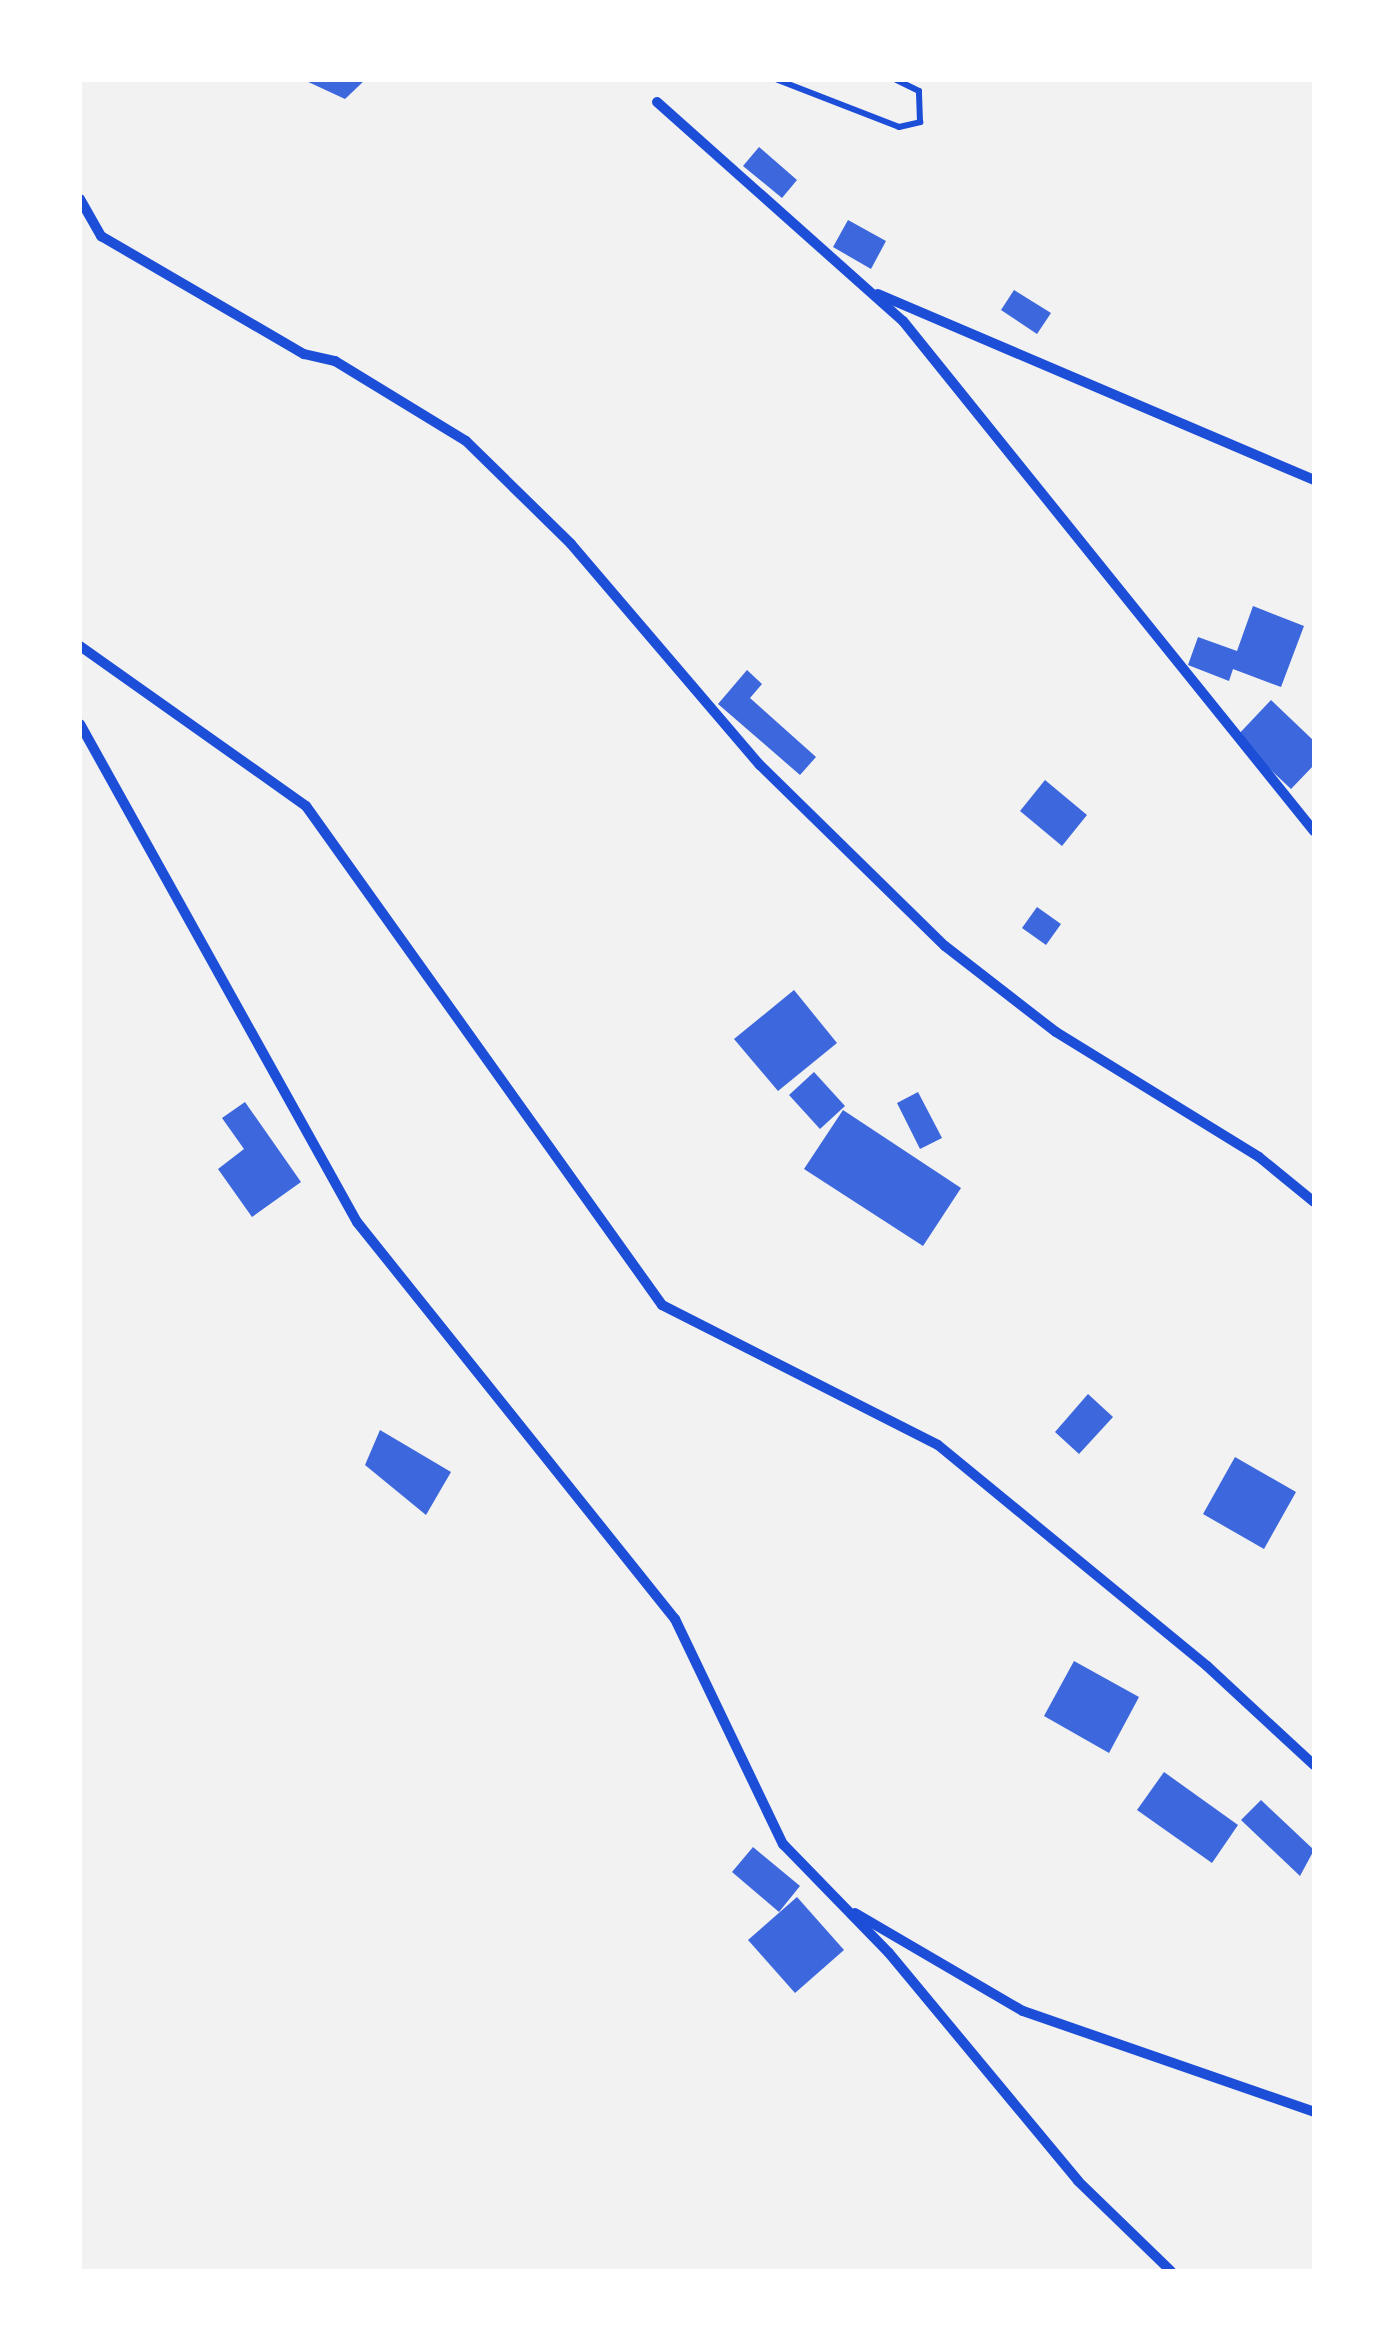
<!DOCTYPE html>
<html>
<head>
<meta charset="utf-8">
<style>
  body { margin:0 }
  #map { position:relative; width:1394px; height:2351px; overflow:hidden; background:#f2f2f2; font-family:"Roboto Serif",serif }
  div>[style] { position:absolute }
  .building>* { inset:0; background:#3d67dc }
  .path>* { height:6px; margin:-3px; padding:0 3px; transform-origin:3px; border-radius:3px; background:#1d4ed8 }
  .minor>* { height:10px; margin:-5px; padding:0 5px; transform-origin:5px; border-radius:5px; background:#1d4ed8 }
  span { translate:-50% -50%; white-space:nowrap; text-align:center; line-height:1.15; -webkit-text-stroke:8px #fff; paint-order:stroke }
  .frame { position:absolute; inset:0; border:82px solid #fff; pointer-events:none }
</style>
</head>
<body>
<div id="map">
  <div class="building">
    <i style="clip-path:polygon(304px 80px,365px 80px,345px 99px)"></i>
    <i style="clip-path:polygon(759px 147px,797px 180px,782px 198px,743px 166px)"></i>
    <i style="clip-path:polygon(848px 220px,886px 241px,871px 269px,833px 247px)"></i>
    <i style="clip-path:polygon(1014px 290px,1051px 313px,1037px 334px,1001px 310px)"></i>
    <i style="clip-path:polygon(1253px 606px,1304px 626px,1281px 687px,1233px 669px,1229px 681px,1188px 665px,1198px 637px,1237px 651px)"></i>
    <i style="clip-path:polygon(747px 670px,762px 684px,750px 698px,816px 757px,800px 775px,718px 704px)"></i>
    <i style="clip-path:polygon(1271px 700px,1314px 741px,1314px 765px,1291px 789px,1236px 737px)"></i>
    <i style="clip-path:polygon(1045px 780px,1087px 815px,1062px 846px,1020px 811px)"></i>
    <i style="clip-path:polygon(1037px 907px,1061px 924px,1046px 945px,1022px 928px)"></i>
    <i style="clip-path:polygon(794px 990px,837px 1043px,778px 1091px,734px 1039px)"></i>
    <i style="clip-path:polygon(814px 1072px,845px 1106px,820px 1129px,789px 1095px)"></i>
    <i style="clip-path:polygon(918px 1092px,942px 1138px,920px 1149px,897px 1103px)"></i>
    <i style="clip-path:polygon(245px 1102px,301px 1182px,252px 1217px,218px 1169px,244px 1149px,222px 1118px)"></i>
    <i style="clip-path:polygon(843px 1110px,961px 1188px,923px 1246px,804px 1169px)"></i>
    <i style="clip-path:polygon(1088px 1394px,1113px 1417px,1079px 1454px,1055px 1432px)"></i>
    <i style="clip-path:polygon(380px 1430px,451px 1472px,426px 1515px,365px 1465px)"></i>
    <i style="clip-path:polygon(1235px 1457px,1296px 1492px,1264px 1549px,1203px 1514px)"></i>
    <i style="clip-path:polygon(1074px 1661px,1139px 1697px,1109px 1753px,1044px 1716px)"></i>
    <i style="clip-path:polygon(1164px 1772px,1238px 1825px,1212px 1863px,1137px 1810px)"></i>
    <i style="clip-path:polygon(1261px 1800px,1314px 1850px,1300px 1876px,1241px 1820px)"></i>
    <i style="clip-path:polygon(753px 1847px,800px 1886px,779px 1912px,732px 1872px)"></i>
    <i style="clip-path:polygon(797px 1897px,844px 1950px,795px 1993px,748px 1940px)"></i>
  </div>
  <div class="path">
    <i style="left:778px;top:80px;width:130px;rotate:21.2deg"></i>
    <i style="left:899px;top:127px;width:22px;rotate:-13deg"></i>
    <i style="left:920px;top:122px;width:31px;rotate:-92deg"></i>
    <i style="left:919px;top:91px;width:25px;rotate:-154deg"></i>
  </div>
  <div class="minor">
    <i style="left:657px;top:102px;width:329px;rotate:41.7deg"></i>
    <i style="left:903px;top:321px;width:655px;rotate:51.14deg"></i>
    <i style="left:80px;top:199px;width:43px;rotate:60.4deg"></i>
    <i style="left:101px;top:236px;width:235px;rotate:30.2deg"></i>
    <i style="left:304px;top:354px;width:32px;rotate:13deg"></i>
    <i style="left:335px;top:361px;width:153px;rotate:31.4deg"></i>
    <i style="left:466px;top:441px;width:147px;rotate:44.4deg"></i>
    <i style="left:571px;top:544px;width:291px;rotate:49.5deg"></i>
    <i style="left:760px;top:765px;width:259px;rotate:44.4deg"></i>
    <i style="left:945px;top:946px;width:140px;rotate:37.8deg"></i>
    <i style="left:1056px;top:1032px;width:238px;rotate:31.6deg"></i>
    <i style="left:1259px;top:1157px;width:71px;rotate:39.3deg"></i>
    <i style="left:878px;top:294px;width:474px;rotate:23.1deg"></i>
    <i style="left:80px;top:646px;width:277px;rotate:35.3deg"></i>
    <i style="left:306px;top:806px;width:613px;rotate:54.49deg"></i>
    <i style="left:662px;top:1305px;width:309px;rotate:26.9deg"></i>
    <i style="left:938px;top:1445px;width:348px;rotate:39.4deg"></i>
    <i style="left:1207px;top:1666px;width:146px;rotate:42.8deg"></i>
    <i style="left:80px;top:724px;width:570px;rotate:60.92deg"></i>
    <i style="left:357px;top:1222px;width:509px;rotate:51.31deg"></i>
    <i style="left:675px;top:1619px;width:250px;rotate:64.4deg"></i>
    <i style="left:783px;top:1844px;width:152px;rotate:45.8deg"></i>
    <i style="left:889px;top:1953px;width:296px;rotate:50.3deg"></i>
    <i style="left:1078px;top:2181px;width:129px;rotate:44.1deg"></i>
    <i style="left:855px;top:1913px;width:194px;rotate:30.3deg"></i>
    <i style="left:1023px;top:2011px;width:308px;rotate:19.1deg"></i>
  </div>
  <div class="frame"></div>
</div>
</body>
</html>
